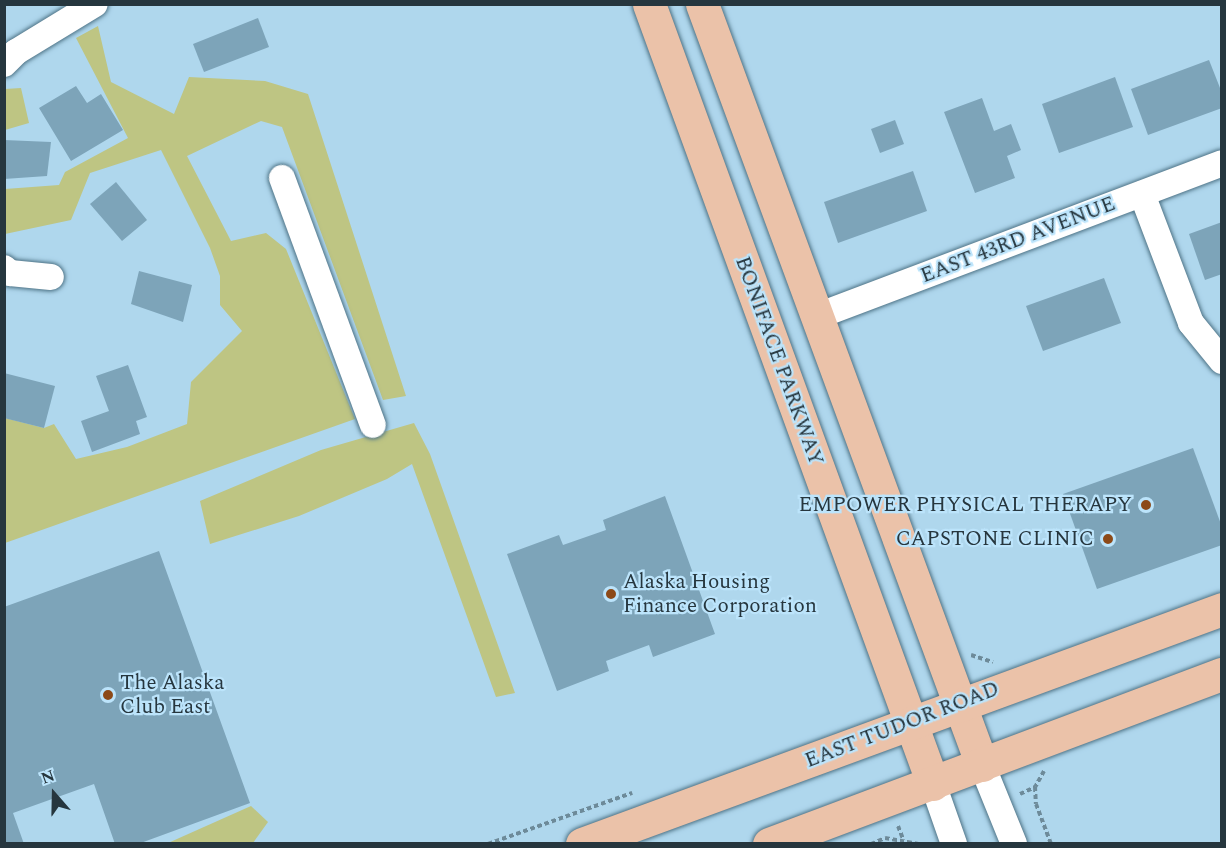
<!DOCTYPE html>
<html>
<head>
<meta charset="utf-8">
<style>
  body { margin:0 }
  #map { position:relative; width:1226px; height:848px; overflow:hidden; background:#afd7ed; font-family:Spectral,serif }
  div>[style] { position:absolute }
  .green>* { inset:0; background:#bec583 }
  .building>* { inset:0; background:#7da4b9 }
  .path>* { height:4px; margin-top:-2px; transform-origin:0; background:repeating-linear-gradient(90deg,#6d8a99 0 4.5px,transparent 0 7.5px) }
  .roads { filter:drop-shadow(0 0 2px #4e7386) drop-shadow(0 0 2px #4e7386) }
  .minor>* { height:26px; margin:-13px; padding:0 13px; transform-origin:13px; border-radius:13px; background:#fff }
  .major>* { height:33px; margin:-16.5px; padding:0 16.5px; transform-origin:16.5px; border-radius:16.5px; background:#ebc2a9 }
  .dots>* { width:16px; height:16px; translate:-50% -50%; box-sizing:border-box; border:3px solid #bce4fb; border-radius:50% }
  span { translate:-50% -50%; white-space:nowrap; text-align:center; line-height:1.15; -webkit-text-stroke:4.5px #bce4fb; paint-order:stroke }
  .street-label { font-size:21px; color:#26363e }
  .poi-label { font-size:21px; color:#26363e }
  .right { translate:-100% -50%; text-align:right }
  .left { translate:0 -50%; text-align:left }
  .frame { position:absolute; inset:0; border:6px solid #26363e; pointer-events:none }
  .north { position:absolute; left:24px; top:764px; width:60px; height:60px; -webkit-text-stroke:4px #bce4fb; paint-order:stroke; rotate:340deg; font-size:16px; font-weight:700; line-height:24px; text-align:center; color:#26363e }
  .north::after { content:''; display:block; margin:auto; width:21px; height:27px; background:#26363e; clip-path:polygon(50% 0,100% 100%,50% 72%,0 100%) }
</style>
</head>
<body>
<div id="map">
  <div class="green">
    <i style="clip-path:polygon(98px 26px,111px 82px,174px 114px,189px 77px,265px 81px,308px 94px,406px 396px,383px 400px,282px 127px,261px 121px,187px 156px,231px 241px,266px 233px,286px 249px,355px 419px,5px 543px,5px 418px,44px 428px,54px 424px,76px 459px,127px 447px,187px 424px,191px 382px,242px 331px,220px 305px,220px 276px,210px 248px,161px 150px,90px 173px,71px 220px,5px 234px,5px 189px,59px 185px,65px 172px,128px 138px,76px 38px)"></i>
    <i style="clip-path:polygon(21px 88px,29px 123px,5px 130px,5px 89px)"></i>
    <i style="clip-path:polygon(414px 423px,430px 454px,515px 693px,496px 697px,412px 464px,387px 479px,299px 516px,210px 544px,200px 501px,321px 450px)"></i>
    <i style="clip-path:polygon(251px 806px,268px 822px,253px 843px,168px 843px)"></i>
  </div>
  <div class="building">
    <i style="clip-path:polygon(258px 18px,269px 47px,204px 72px,193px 44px)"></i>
    <i style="clip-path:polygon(1209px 60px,1222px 93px,1222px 108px,1148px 135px,1131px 89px)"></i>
    <i style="clip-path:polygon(1115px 77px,1133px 127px,1059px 153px,1042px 104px)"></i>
    <i style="clip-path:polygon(76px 86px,87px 103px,101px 94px,123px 130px,71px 161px,39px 108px)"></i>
    <i style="clip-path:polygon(982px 98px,994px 131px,1011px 124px,1021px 150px,1007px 156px,1015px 178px,975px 193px,944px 112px)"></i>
    <i style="clip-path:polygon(895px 120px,904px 144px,880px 153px,871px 129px)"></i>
    <i style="clip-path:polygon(4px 140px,51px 142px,47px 176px,4px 179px)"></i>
    <i style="clip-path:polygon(913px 171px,927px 211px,838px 243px,824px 202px)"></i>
    <i style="clip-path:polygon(116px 182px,147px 220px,122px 241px,90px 204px)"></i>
    <i style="clip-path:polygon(1222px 222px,1222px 274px,1205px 280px,1189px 234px)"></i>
    <i style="clip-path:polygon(139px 271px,192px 285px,183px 322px,131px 304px)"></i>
    <i style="clip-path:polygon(1104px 278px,1121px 323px,1043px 351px,1026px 306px)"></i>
    <i style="clip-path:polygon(128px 365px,147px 417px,136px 421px,140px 434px,92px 452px,81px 421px,109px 411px,96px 376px)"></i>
    <i style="clip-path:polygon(4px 373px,55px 386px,44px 428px,4px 418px)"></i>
    <i style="clip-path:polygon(1193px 448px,1222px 527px,1222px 545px,1097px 589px,1063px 494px)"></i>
    <i style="clip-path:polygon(665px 496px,715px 634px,653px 657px,649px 645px,606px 661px,609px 671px,557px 691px,507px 554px,559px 535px,563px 545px,606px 530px,603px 520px)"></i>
    <i style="clip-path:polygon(159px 551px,250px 803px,138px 844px,115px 844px,94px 784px,13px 813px,24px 844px,4px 844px,4px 607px)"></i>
  </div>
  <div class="path">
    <i style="left:971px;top:655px;width:23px;rotate:18deg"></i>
    <i style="left:1044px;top:771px;width:18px;rotate:119deg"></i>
    <i style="left:1035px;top:787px;width:17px;rotate:87deg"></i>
    <i style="left:1036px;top:804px;width:43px;rotate:69.4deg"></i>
    <i style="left:1020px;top:794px;width:17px;rotate:-25deg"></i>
    <i style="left:898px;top:826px;width:14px;rotate:69deg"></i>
    <i style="left:488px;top:844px;width:153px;rotate:-19.5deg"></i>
    <i style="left:871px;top:844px;width:15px;rotate:-23deg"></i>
    <i style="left:885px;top:838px;width:34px;rotate:10deg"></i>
  </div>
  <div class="roads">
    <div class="minor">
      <i style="left:4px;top:64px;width:17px;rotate:-45deg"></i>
      <i style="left:16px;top:52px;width:92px;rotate:-31.3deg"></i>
      <i style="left:282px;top:178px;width:263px;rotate:69.8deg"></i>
      <i style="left:1142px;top:194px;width:138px;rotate:69.2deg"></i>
      <i style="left:1191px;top:323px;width:49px;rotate:50.8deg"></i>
      <i style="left:4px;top:268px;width:8px;rotate:40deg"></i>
      <i style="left:10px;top:273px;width:41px;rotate:5.6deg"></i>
      <i style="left:815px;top:317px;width:435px;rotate:-20.7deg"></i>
      <i style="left:982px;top:765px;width:85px;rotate:67.9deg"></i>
      <i style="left:933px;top:784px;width:64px;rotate:70.7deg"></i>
    </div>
    <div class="major">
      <i style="left:649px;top:4px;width:830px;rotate:69.99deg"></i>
      <i style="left:702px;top:4px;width:811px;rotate:69.8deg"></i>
      <i style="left:582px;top:844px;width:682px;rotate:-20.16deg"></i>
      <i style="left:769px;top:844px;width:484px;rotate:-20.6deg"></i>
    </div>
  </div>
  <div class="dots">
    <i style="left:1146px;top:505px;background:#8c4a19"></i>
    <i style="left:1108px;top:539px;background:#8c4a19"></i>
    <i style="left:611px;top:594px;background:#8c4a19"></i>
    <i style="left:108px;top:695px;background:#8c4a19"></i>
  </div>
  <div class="street-label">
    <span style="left:1018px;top:240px;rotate:-21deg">EAST 43RD AVENUE</span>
    <span style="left:779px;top:361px;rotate:70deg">BONIFACE PARKWAY</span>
    <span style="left:902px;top:725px;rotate:-21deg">EAST TUDOR ROAD</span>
  </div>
  <div class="poi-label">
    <span class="right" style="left:1132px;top:505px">EMPOWER PHYSICAL THERAPY</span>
    <span class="right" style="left:1094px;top:539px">CAPSTONE CLINIC</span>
    <span class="left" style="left:623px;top:594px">Alaska Housing<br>Finance Corporation</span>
    <span class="left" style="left:120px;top:695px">The Alaska<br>Club East</span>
  </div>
  <div class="frame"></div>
  <div class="north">N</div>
</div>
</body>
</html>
